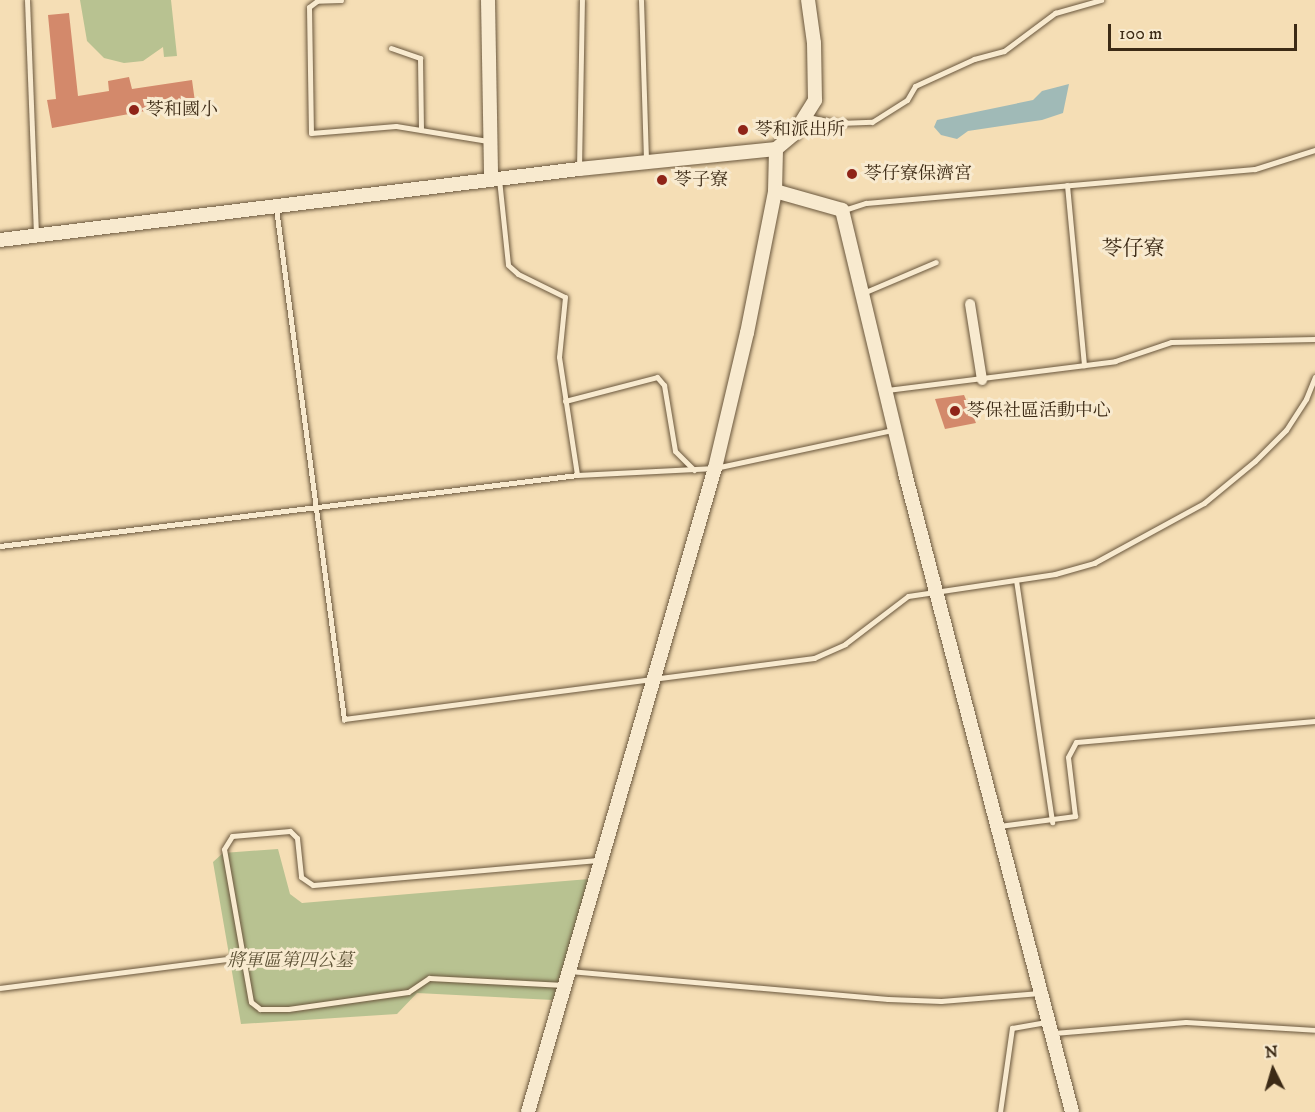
<!DOCTYPE html>
<html>
<head>
<meta charset="utf-8">
<style>
  body { margin:0 }
  #map { position:relative; width:1315px; height:1112px; overflow:hidden; background:#f5deb5; font-family:"IM FELL DW Pica","Noto Serif TC",serif }
  div>[style] { position:absolute }
  .green>* { inset:0; background:#b8c291 }
  .water>* { inset:0; background:#a0bab7 }
  .building>* { inset:0; background:#d3896b }
  .roads { filter:drop-shadow(0 0 2px #6a573d) drop-shadow(0 0 2px #6a573d) }
  .service>* { height:5px; margin:-2.5px; padding:0 2.5px; transform-origin:2.5px; border-radius:2.5px; background:#f8eacf }
  .minor>* { height:10px; margin:-5px; padding:0 5px; transform-origin:5px; border-radius:5px; background:#f8eacf }
  .tertiary>* { height:14px; margin:-7px; padding:0 7px; transform-origin:7px; border-radius:7px; background:#f8eacf }
  .dots>* { width:16px; height:16px; translate:-50% -50%; box-sizing:border-box; border:3px solid #f8eacf; border-radius:50% }
  span { translate:-50% -50%; white-space:nowrap; text-align:center; line-height:1.15; -webkit-text-stroke:6px #f8eacf; paint-order:stroke }
  .poi-label { font-size:18px; color:#3c2a15 }
  .left { translate:0 -50%; text-align:left }
  .park-label { font-size:18px; color:#5b5034; font-style:italic }
  .quarter-label { font-size:21px; color:#3c2a15 }
  .north { position:absolute; left:1243px; top:1040px; width:60px; height:60px; -webkit-text-stroke:4px #f8eacf; paint-order:stroke; rotate:355deg; font-size:16px; font-weight:700; line-height:24px; text-align:center; color:#3c2a15 }
  .north::after { content:''; display:block; margin:auto; width:21px; height:27px; background:#3c2a15; clip-path:polygon(50% 0,100% 100%,50% 72%,0 100%) }
  .scale { position:absolute; left:1108px; top:24px; width:189px; height:27px; box-sizing:border-box; border:3px solid #3c2a15; border-top:0; padding-left:8px; font-size:18px; line-height:21px; white-space:nowrap; color:#3c2a15; -webkit-text-stroke:4px #f8eacf; paint-order:stroke }
</style>
</head>
<body>
<div id="map">
  <div class="green">
    <i style="clip-path:polygon(80px 0,171px 0,177px 56px,164px 57px,163px 47px,143px 61px,124px 63px,104px 58px,87px 41px)"></i>
    <i style="clip-path:polygon(278px 849px,290px 894px,302px 903px,589px 879px,553px 1000px,417px 993px,397px 1014px,241px 1024px,213px 862px,223px 853px)"></i>
  </div>
  <div class="water">
    <i style="clip-path:polygon(1069px 84px,1063px 113px,1042px 120px,968px 131px,957px 139px,941px 135px,934px 127px,937px 120px,1033px 100px,1042px 91px)"></i>
  </div>
  <div class="building">
    <i style="clip-path:polygon(69px 13px,78px 96px,109px 91px,108px 81px,129px 77px,132px 89px,192px 80px,195px 102px,52px 128px,47px 100px,56px 99px,48px 15px)"></i>
    <i style="clip-path:polygon(964px 395px,976px 423px,945px 429px,935px 399px)"></i>
  </div>
  <div class="roads">
    <div class="service">
      <i style="left:27px;top:0;width:235px;rotate:87.8deg"></i>
      <i style="left:341px;top:0;width:24px;rotate:178deg"></i>
      <i style="left:317px;top:1px;width:10px;rotate:143deg"></i>
      <i style="left:309px;top:7px;width:126px;rotate:89.1deg"></i>
      <i style="left:311px;top:133px;width:85px;rotate:-4.7deg"></i>
      <i style="left:396px;top:126px;width:93px;rotate:9.3deg"></i>
      <i style="left:641px;top:0;width:160px;rotate:88.2deg"></i>
      <i style="left:391px;top:48px;width:31px;rotate:19deg"></i>
      <i style="left:420px;top:58px;width:72px;rotate:89.2deg"></i>
      <i style="left:807px;top:117px;width:33px;rotate:11deg"></i>
      <i style="left:839px;top:123px;width:33px;rotate:-2deg"></i>
      <i style="left:872px;top:122px;width:41px;rotate:-32.2deg"></i>
      <i style="left:907px;top:100px;width:16px;rotate:-60deg"></i>
      <i style="left:915px;top:86px;width:65px;rotate:-24.6deg"></i>
      <i style="left:974px;top:59px;width:31px;rotate:-15deg"></i>
      <i style="left:1004px;top:51px;width:64px;rotate:-36.7deg"></i>
      <i style="left:1055px;top:13px;width:48px;rotate:-15.8deg"></i>
      <i style="left:579px;top:169px;width:169px;rotate:-89deg"></i>
      <i style="left:499px;top:179px;width:86px;rotate:84deg"></i>
      <i style="left:508px;top:265px;width:13px;rotate:42deg"></i>
      <i style="left:518px;top:274px;width:52px;rotate:26.1deg"></i>
      <i style="left:565px;top:297px;width:60px;rotate:95.7deg"></i>
      <i style="left:559px;top:357px;width:119px;rotate:81.3deg"></i>
      <i style="left:1067px;top:185px;width:181px;rotate:84.6deg"></i>
      <i style="left:276px;top:208px;width:516px;rotate:82.42deg"></i>
      <i style="left:344px;top:719px;width:474px;rotate:-7.4deg"></i>
      <i style="left:814px;top:658px;width:34px;rotate:-24deg"></i>
      <i style="left:845px;top:644px;width:79px;rotate:-37.3deg"></i>
      <i style="left:908px;top:596px;width:149px;rotate:-8.5deg"></i>
      <i style="left:1055px;top:574px;width:41px;rotate:-15.8deg"></i>
      <i style="left:1094px;top:563px;width:125px;rotate:-28.6deg"></i>
      <i style="left:1204px;top:503px;width:66px;rotate:-39.5deg"></i>
      <i style="left:1255px;top:461px;width:44px;rotate:-45deg"></i>
      <i style="left:1286px;top:430px;width:37px;rotate:-57deg"></i>
      <i style="left:1306px;top:399px;width:24px;rotate:-68deg"></i>
      <i style="left:844px;top:210px;width:23px;rotate:-18deg"></i>
      <i style="left:866px;top:203px;width:390px;rotate:-5deg"></i>
      <i style="left:1255px;top:169px;width:63px;rotate:-17.6deg"></i>
      <i style="left:863px;top:293px;width:79px;rotate:-23deg"></i>
      <i style="left:887px;top:390px;width:230px;rotate:-7.2deg"></i>
      <i style="left:1115px;top:361px;width:59px;rotate:-18.7deg"></i>
      <i style="left:1171px;top:342px;width:144px;rotate:-1.2deg"></i>
      <i style="left:565px;top:401px;width:95px;rotate:-14.6deg"></i>
      <i style="left:657px;top:377px;width:11px;rotate:49deg"></i>
      <i style="left:664px;top:385px;width:67px;rotate:80.5deg"></i>
      <i style="left:675px;top:451px;width:27px;rotate:45deg"></i>
      <i style="left:0;top:546px;width:581px;rotate:-7.01deg"></i>
      <i style="left:577px;top:475px;width:138px;rotate:-2.9deg"></i>
      <i style="left:715px;top:468px;width:182px;rotate:-12.1deg"></i>
      <i style="left:1016px;top:580px;width:245px;rotate:81.5deg"></i>
      <i style="left:999px;top:826px;width:77px;rotate:-7.5deg"></i>
      <i style="left:1075px;top:816px;width:59px;rotate:-96.8deg"></i>
      <i style="left:1068px;top:757px;width:17px;rotate:-62deg"></i>
      <i style="left:1076px;top:742px;width:240px;rotate:-5deg"></i>
      <i style="left:569px;top:971px;width:320px;rotate:5deg"></i>
      <i style="left:888px;top:999px;width:53px;rotate:2.2deg"></i>
      <i style="left:941px;top:1001px;width:99px;rotate:-4.6deg"></i>
      <i style="left:564px;top:985px;width:135px;rotate:-177deg"></i>
      <i style="left:429px;top:978px;width:25px;rotate:146deg"></i>
      <i style="left:408px;top:992px;width:121px;rotate:171.9deg"></i>
      <i style="left:288px;top:1009px;width:28px;rotate:180deg"></i>
      <i style="left:260px;top:1009px;width:11px;rotate:-142deg"></i>
      <i style="left:251px;top:1002px;width:155px;rotate:-100deg"></i>
      <i style="left:224px;top:849px;width:15px;rotate:-58deg"></i>
      <i style="left:232px;top:836px;width:58px;rotate:-4.9deg"></i>
      <i style="left:290px;top:831px;width:10px;rotate:45deg"></i>
      <i style="left:297px;top:838px;width:39px;rotate:84deg"></i>
      <i style="left:301px;top:877px;width:14px;rotate:34deg"></i>
      <i style="left:313px;top:885px;width:286px;rotate:-5deg"></i>
      <i style="left:0;top:988px;width:244px;rotate:-7.3deg"></i>
      <i style="left:1054px;top:1033px;width:132px;rotate:-4.8deg"></i>
      <i style="left:1186px;top:1022px;width:129px;rotate:3.5deg"></i>
      <i style="left:1000px;top:1112px;width:85px;rotate:-81.9deg"></i>
      <i style="left:1012px;top:1028px;width:36px;rotate:-10deg"></i>
    </div>
    <div class="minor">
      <i style="left:970px;top:304px;width:77px;rotate:81deg"></i>
    </div>
    <div class="tertiary">
      <i style="left:488px;top:0;width:179px;rotate:89deg"></i>
      <i style="left:775px;top:191px;width:70px;rotate:15.8deg"></i>
      <i style="left:842px;top:210px;width:270px;rotate:76.5deg"></i>
      <i style="left:905px;top:473px;width:660px;rotate:75.35deg"></i>
      <i style="left:0;top:240px;width:583px;rotate:-6.99deg"></i>
      <i style="left:579px;top:169px;width:198px;rotate:-5.8deg"></i>
      <i style="left:776px;top:149px;width:23px;rotate:-40deg"></i>
      <i style="left:794px;top:134px;width:40px;rotate:-58deg"></i>
      <i style="left:815px;top:100px;width:57px;rotate:-91deg"></i>
      <i style="left:814px;top:43px;width:43px;rotate:-97.9deg"></i>
      <i style="left:528px;top:1112px;width:671px;rotate:-73.81deg"></i>
      <i style="left:715px;top:468px;width:139px;rotate:-76.7deg"></i>
      <i style="left:747px;top:333px;width:145px;rotate:-78.8deg"></i>
      <i style="left:775px;top:191px;width:42px;rotate:-88.6deg"></i>
    </div>
  </div>
  <div class="dots">
    <i style="left:134px;top:110px;background:#8f2418"></i>
    <i style="left:743px;top:130px;background:#8f2418"></i>
    <i style="left:852px;top:174px;background:#8f2418"></i>
    <i style="left:662px;top:180px;background:#8f2418"></i>
    <i style="left:955px;top:411px;background:#8f2418"></i>
  </div>
  <div class="poi-label">
    <span class="left" style="left:146px;top:110px">苓和國小</span>
    <span class="left" style="left:755px;top:130px">苓和派出所</span>
    <span class="left" style="left:864px;top:174px">苓仔寮保濟宮</span>
    <span class="left" style="left:674px;top:180px">苓子寮</span>
    <span class="left" style="left:967px;top:411px">苓保社區活動中心</span>
  </div>
  <div class="park-label">
    <span style="left:290px;top:961px">將軍區第四公墓</span>
  </div>
  <div class="quarter-label">
    <span style="left:1133px;top:249px">苓仔寮</span>
  </div>
  <div class="north">N</div>
  <div class="scale">100 m</div>
</div>
</body>
</html>
